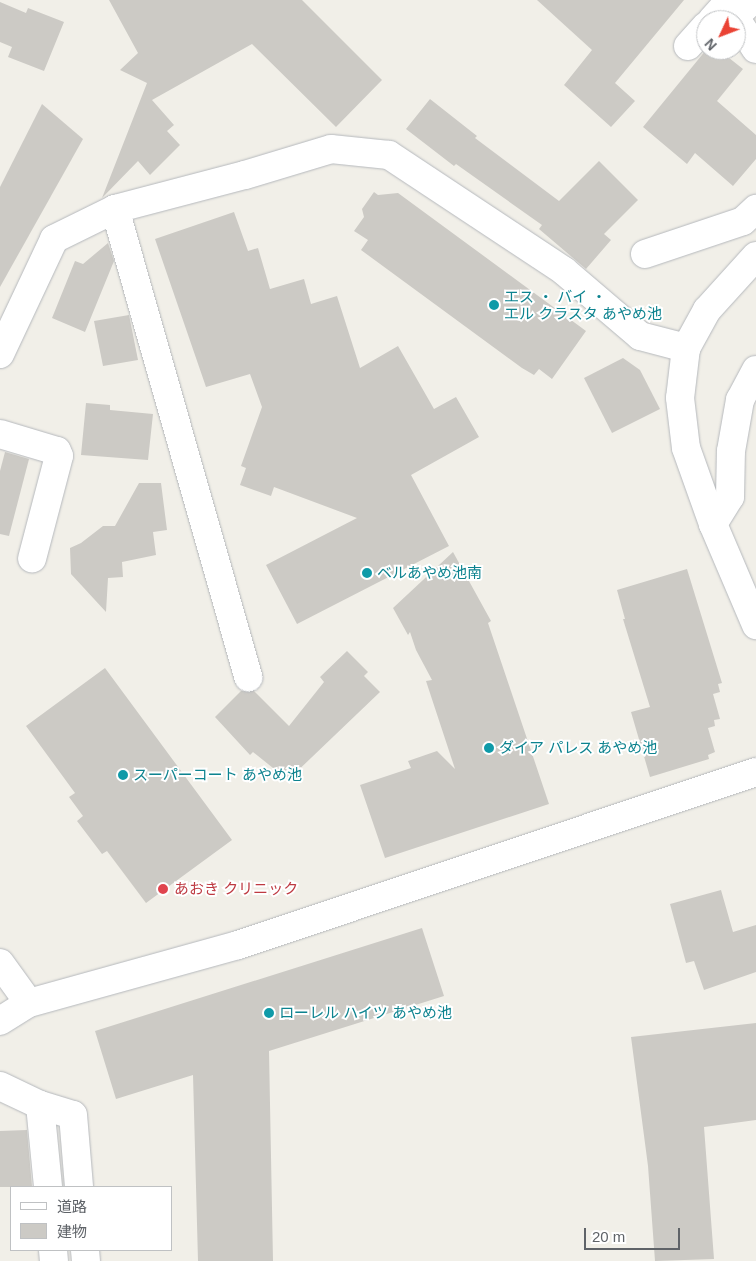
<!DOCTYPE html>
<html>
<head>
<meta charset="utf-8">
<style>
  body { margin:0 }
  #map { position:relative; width:756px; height:1261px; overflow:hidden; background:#f1efe8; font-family:Arial,"Noto Sans JP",sans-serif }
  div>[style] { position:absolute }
  .building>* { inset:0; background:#cccac5 }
  .roads { filter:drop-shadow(0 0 1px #b5b8bc) drop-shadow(0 0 1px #b5b8bc) }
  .minor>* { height:28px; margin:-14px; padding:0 14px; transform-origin:14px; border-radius:14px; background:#fff }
  .dots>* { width:14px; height:14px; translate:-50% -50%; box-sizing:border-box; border:2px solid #fff; border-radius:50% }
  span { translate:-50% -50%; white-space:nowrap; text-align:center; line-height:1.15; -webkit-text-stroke:4px #fff; paint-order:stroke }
  .culture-label { font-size:15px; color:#0d838f }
  .left { translate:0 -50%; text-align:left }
  .health-label { font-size:15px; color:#be3a42 }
  .legend { position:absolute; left:10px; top:1186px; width:162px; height:65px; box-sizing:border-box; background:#fff; border:1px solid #bfc1c3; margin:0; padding:6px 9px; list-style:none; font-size:15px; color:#5f6368 }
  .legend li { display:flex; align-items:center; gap:10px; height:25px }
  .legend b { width:25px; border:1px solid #bfc1c3 }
  .north { position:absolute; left:696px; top:10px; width:50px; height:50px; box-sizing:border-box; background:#fff; border:1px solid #bfc1c3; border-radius:50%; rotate:227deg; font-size:14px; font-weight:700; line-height:20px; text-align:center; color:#5f6368 }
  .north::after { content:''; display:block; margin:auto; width:18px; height:22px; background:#ea4335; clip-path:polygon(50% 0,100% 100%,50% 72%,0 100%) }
  .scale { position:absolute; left:584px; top:1228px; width:96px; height:22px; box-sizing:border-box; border:2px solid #5f6368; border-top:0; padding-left:6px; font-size:15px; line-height:18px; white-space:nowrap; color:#5f6368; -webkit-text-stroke:4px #fff; paint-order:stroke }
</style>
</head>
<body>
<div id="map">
  <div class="building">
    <i style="clip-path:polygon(109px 0,302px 0,382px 80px,336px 127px,252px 44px,152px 100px,174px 125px,167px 131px,180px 145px,150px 175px,138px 161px,102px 198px,147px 83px,120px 70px,138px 53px)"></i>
    <i style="clip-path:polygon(537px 0,684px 0,615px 83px,635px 101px,611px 127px,564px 85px,592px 50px)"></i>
    <i style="clip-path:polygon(0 2px,26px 13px,28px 8px,64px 22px,44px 71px,8px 57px,12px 47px,0 42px)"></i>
    <i style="clip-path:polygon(706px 50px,719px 50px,743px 69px,717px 101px,756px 135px,756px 159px,733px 186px,695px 153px,687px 164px,643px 127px)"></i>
    <i style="clip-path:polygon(430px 99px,477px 136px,475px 138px,559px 201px,599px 161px,638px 200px,604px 234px,611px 240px,586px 269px,539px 229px,542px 225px,456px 164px,454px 166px,406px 129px)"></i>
    <i style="clip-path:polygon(42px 104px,83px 139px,0 287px,0 187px)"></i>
    <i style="clip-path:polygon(374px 192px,378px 195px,398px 193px,586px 331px,552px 379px,539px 369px,534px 375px,522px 368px,361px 250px,368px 240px,354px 231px,364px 217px,362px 209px)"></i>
    <i style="clip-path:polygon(234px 212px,248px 251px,258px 248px,270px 289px,304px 279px,311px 304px,337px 296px,360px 368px,398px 346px,434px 409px,456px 397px,479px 437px,411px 475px,449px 546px,297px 624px,266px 565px,357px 518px,274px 487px,271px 496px,240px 485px,246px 468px,241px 466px,262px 407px,250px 374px,206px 387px,155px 239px)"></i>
    <i style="clip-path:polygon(108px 243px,114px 261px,85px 332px,52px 318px,75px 261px,83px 264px)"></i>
    <i style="clip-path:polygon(129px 315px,138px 360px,103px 366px,94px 321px)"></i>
    <i style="clip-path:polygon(623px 358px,640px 370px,660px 409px,612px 433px,584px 378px)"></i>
    <i style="clip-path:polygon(86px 403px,110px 405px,110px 410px,153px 414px,148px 460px,81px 455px)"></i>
    <i style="clip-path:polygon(5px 452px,29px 459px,9px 536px,0 534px,0 471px)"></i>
    <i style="clip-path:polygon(139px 483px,161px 483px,167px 530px,153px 532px,156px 555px,122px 562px,123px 577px,108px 578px,106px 612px,71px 574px,70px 548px,81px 543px,103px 526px,115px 526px)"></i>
    <i style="clip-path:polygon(453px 552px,491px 621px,488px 623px,549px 804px,385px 858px,360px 785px,411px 768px,408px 761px,437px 751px,455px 769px,426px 681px,432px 680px,416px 650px,410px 632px,408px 635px,393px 608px)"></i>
    <i style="clip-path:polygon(687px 569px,722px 683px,718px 684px,720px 692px,713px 694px,720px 719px,714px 720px,715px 726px,708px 728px,715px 752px,708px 755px,709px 759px,650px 777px,631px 712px,650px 707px,623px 619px,625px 619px,617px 590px)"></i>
    <i style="clip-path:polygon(347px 651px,368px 672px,364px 676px,380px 692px,288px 780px,253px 752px,250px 755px,215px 717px,241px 691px,254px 691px,289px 726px,324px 682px,320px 677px)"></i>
    <i style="clip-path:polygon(105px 668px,232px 840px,146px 903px,107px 851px,102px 854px,77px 821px,83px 816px,69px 797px,75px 793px,26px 726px)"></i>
    <i style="clip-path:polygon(721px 890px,733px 932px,756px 925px,756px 972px,704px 990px,694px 961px,686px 963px,670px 904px)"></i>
    <i style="clip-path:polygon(422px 928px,444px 996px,269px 1051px,273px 1261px,198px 1261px,193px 1075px,116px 1099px,95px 1031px)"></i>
    <i style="clip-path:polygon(756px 1023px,756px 1120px,704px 1127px,714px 1259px,655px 1261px,648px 1166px,631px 1037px)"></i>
    <i style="clip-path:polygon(27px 1130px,32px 1187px,0 1187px,0 1131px)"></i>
  </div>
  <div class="roads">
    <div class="minor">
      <i style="left:752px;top:0;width:24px;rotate:135deg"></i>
      <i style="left:735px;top:17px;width:38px;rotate:57deg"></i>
      <i style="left:712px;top:20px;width:27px;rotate:-48deg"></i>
      <i style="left:688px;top:46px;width:27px;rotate:-48deg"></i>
      <i style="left:115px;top:209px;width:487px;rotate:74.1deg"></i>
      <i style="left:645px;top:254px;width:103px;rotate:-18.6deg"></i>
      <i style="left:743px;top:221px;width:18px;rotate:-43deg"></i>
      <i style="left:756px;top:256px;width:73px;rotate:132.2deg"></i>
      <i style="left:707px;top:310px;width:43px;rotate:118.9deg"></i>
      <i style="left:686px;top:348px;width:50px;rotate:96.8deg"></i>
      <i style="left:680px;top:398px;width:50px;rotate:83.2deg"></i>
      <i style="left:686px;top:448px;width:81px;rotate:70.4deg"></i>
      <i style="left:713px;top:524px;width:110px;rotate:66.9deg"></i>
      <i style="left:0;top:354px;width:127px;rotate:-64.8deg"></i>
      <i style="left:54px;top:239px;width:68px;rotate:-26.2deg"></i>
      <i style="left:115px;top:209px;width:134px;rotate:-14.7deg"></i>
      <i style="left:245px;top:175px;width:90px;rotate:-16.8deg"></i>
      <i style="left:331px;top:149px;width:58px;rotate:5.9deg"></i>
      <i style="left:389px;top:155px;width:210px;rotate:33.5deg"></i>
      <i style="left:564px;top:271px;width:100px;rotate:40.5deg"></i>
      <i style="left:640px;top:336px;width:48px;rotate:14.6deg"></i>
      <i style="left:0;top:434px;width:59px;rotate:16.6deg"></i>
      <i style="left:57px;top:451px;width:5px;rotate:68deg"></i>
      <i style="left:59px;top:456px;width:106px;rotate:104.7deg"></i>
      <i style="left:713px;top:524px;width:32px;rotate:-58deg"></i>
      <i style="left:730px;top:497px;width:46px;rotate:-88.8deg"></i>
      <i style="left:731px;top:451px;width:52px;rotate:-80deg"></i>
      <i style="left:740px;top:400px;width:34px;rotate:-62deg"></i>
      <i style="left:0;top:963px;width:49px;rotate:54.1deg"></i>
      <i style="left:0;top:1021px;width:34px;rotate:-32deg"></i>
      <i style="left:29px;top:1003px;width:217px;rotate:-15.5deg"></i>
      <i style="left:238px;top:945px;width:546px;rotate:-18.47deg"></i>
      <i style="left:0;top:1086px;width:44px;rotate:25.4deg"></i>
      <i style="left:40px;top:1105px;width:82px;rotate:84.4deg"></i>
      <i style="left:40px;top:1105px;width:34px;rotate:17deg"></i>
      <i style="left:73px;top:1115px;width:72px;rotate:85.2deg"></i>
      <i style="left:53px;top:1250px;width:11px;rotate:85deg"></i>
      <i style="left:85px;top:1250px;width:11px;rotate:85deg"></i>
    </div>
  </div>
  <div class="dots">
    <i style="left:494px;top:305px;background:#0f9aa8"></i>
    <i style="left:367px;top:573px;background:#0f9aa8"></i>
    <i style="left:489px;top:748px;background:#0f9aa8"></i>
    <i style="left:123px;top:775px;background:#0f9aa8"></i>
    <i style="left:163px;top:889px;background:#e0444e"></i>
    <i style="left:269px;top:1013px;background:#0f9aa8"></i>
  </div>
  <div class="culture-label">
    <span class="left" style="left:504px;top:305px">エス ・ バイ ・<br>エル クラスタ あやめ池</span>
    <span class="left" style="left:377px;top:573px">ベルあやめ池南</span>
    <span class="left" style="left:499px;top:748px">ダイア パレス あやめ池</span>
    <span class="left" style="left:133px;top:775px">スーパーコート あやめ池</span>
    <span class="left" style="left:279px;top:1013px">ローレル ハイツ あやめ池</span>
  </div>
  <div class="health-label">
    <span class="left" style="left:174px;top:889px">あおき クリニック</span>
  </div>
  <ul class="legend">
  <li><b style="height:6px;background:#fff"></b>道路</li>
  <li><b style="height:14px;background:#cccac5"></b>建物</li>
  </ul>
  <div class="north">N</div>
  <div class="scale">20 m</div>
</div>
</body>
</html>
